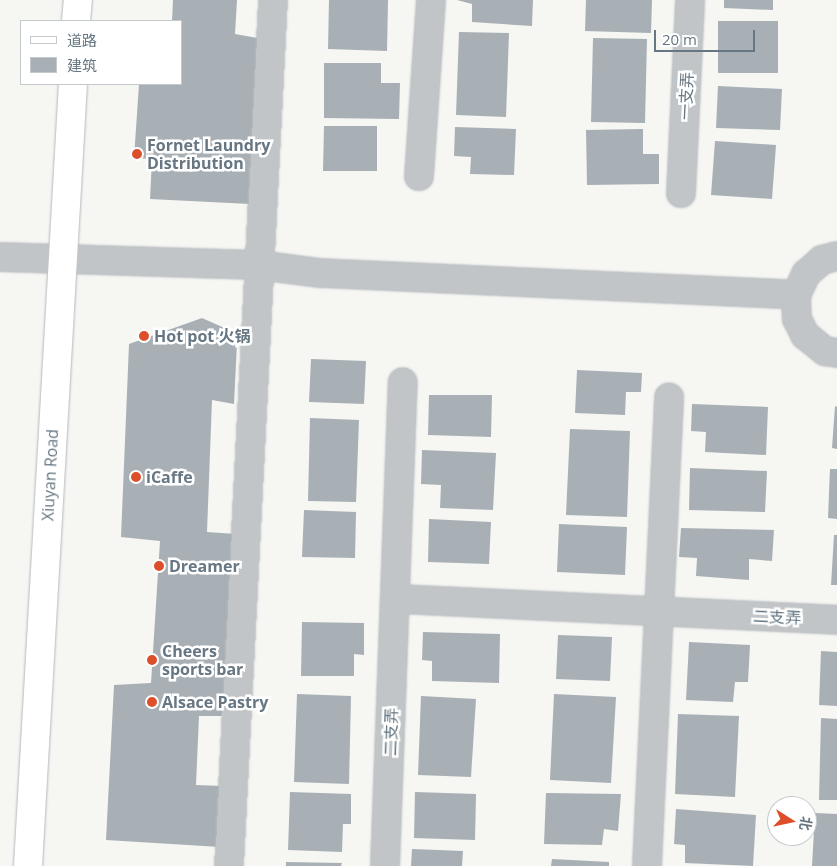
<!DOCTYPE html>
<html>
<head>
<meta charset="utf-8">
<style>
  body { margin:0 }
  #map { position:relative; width:837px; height:866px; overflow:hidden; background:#f6f6f3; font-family:"Open Sans","Noto Sans SC",sans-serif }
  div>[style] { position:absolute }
  .building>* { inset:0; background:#a8b0b5 }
  .roads { filter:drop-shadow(0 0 1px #b4b9bd) drop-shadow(0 0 1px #b4b9bd) }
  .street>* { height:28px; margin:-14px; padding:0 14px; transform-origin:14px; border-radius:14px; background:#c1c5c8 }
  .secondary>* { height:28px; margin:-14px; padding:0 14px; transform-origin:14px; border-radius:14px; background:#fff }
  .dots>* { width:14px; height:14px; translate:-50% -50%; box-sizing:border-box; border:2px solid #fff; border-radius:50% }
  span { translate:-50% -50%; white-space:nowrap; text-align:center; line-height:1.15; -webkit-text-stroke:5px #fff; paint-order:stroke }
  .street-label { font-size:16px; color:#667783 }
  .poi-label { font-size:16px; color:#667783; font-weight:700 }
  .left { translate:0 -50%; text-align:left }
  .legend { position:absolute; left:20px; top:20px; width:162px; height:65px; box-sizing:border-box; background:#fff; border:1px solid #c2c9cd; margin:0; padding:6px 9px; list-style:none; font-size:15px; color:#667783 }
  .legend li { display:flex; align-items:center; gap:10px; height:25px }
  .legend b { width:25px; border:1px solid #c2c9cd }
  .north { position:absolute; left:767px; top:796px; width:50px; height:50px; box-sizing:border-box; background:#fff; border:1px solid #c2c9cd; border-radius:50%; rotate:100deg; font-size:14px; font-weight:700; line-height:20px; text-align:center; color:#667783 }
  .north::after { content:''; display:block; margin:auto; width:18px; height:22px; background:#dd4f2b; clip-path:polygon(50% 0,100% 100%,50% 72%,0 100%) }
  .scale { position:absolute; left:654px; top:30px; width:101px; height:22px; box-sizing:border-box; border:2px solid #667783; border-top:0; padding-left:6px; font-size:15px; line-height:18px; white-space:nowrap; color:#667783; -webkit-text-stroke:4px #fff; paint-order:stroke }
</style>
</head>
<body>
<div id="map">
  <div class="building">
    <i style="clip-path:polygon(173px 0,237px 0,235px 34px,263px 39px,250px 204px,150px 199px,152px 159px,134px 158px,139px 84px,181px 84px,181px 21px,172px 21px)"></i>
    <i style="clip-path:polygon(329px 0,388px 0,387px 51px,328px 49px)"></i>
    <i style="clip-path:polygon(457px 0,533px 0,532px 26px,472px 22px,472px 4px)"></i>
    <i style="clip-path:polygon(586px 0,652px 0,651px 33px,585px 31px)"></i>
    <i style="clip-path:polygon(724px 0,773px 0,773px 10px,724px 8px)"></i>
    <i style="clip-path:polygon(718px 21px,778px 21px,778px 73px,718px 73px)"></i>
    <i style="clip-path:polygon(459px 32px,509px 33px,506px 117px,456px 115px)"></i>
    <i style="clip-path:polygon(593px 38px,647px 39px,645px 123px,591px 122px)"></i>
    <i style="clip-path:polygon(324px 63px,381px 63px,381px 83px,400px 83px,399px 119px,324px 118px)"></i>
    <i style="clip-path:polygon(718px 86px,782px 89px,780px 130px,716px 128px)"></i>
    <i style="clip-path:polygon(324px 126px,377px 126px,377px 171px,323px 171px)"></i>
    <i style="clip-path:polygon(455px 127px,516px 129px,514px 175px,470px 174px,471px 157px,454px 156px)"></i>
    <i style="clip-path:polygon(643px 129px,643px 154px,659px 154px,659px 184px,587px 185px,586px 130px)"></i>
    <i style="clip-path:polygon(715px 141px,776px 145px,772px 199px,711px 195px)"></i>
    <i style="clip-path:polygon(202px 318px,229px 330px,237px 343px,234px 404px,212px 400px,207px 532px,236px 534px,222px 716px,199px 716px,196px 785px,222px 786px,220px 847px,106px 840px,114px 685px,151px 683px,160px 541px,121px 537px,129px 344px)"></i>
    <i style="clip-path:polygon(311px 359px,366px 361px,364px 404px,309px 402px)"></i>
    <i style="clip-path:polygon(577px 370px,642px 373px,641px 392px,626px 392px,625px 415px,575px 413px)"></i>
    <i style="clip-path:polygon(429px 395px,492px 395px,491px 437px,428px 435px)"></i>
    <i style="clip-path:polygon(692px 404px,768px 407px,766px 455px,705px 452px,706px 432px,691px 431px)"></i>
    <i style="clip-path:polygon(835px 406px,837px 407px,837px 449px,832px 448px)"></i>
    <i style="clip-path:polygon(310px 418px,359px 420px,356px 502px,308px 501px)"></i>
    <i style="clip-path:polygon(570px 429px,630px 431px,627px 517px,566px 515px)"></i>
    <i style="clip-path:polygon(422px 450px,496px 453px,493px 510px,440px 508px,441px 485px,421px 484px)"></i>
    <i style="clip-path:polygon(690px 468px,767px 471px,765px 512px,689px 510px)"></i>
    <i style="clip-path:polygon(830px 469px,837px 469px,837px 519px,828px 518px)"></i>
    <i style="clip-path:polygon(304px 510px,356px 512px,355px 558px,302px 557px)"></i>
    <i style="clip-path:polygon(429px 519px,491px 522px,489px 564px,428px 562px)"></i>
    <i style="clip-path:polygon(559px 524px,627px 527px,625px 575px,557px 572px)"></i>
    <i style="clip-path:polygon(681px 528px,774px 530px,772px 561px,749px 559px,749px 580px,696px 576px,697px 558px,679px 557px)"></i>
    <i style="clip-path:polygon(834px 535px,837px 535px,837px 585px,831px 585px)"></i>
    <i style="clip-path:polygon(302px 622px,364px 623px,364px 655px,354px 654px,354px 676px,301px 676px)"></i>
    <i style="clip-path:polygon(423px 632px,500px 634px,499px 683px,432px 681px,432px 661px,422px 660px)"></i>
    <i style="clip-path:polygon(558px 635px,612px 637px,610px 681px,556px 679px)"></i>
    <i style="clip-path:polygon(689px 642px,750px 645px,748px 682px,735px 682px,733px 702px,686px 700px)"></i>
    <i style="clip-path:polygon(821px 651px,837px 652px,837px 706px,819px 705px)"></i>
    <i style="clip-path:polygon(297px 694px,351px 696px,349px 784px,294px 782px)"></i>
    <i style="clip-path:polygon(554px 694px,616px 697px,611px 783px,550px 780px)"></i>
    <i style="clip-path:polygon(421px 696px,476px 699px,471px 777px,418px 775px)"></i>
    <i style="clip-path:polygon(678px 714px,739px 716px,735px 797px,675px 794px)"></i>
    <i style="clip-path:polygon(821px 718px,837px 719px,837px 800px,819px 800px)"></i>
    <i style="clip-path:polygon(290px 792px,351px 794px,351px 824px,343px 824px,342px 852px,288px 850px)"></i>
    <i style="clip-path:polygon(415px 792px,476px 794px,475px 840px,414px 838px)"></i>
    <i style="clip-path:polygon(546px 793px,621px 794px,618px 831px,604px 829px,602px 845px,544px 844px)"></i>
    <i style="clip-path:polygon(676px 809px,756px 815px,753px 866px,685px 863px,685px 845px,674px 844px)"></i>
    <i style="clip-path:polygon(815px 813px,837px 814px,837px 866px,812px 866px)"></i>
    <i style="clip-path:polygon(412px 849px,463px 851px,462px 866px,411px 866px)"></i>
    <i style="clip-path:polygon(552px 859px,609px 862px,609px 866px,551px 866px)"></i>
    <i style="clip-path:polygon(286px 862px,342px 863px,341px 866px,286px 866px)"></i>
  </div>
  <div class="roads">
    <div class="street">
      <i style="left:419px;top:176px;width:176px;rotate:-86.1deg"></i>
      <i style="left:681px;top:193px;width:193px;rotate:-87.3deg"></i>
      <i style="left:837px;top:256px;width:16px;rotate:165deg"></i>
      <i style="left:822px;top:260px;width:21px;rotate:139deg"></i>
      <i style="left:806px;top:274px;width:23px;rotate:115deg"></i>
      <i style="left:796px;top:295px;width:24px;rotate:88deg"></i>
      <i style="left:797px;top:319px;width:18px;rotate:63deg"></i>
      <i style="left:805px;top:335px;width:26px;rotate:39deg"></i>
      <i style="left:825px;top:351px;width:12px;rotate:9deg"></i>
      <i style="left:0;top:257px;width:258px;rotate:1.8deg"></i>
      <i style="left:258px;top:265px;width:63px;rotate:7.4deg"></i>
      <i style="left:320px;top:273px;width:477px;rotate:2.6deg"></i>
      <i style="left:397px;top:599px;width:441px;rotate:2.7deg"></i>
      <i style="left:229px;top:866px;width:867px;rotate:-87.09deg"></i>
      <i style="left:385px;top:866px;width:484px;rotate:-87.9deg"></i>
      <i style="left:647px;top:866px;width:469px;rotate:-87.3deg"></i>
    </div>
    <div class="secondary">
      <i style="left:76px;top:21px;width:21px;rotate:-85deg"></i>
      <i style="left:28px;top:866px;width:783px;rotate:-86.71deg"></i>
    </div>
  </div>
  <div class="dots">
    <i style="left:137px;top:154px;background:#dd4f2b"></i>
    <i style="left:144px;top:336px;background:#dd4f2b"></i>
    <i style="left:136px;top:477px;background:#dd4f2b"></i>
    <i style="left:159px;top:566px;background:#dd4f2b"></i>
    <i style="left:152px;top:660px;background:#dd4f2b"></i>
    <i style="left:152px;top:702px;background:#dd4f2b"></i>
  </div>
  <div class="street-label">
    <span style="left:686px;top:96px;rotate:-87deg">一支弄</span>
    <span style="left:50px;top:475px;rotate:-87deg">Xiuyan Road</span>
    <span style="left:777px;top:617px;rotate:3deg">二支弄</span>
    <span style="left:391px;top:732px;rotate:-88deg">二支弄</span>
  </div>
  <div class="poi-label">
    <span class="left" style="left:147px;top:154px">Fornet Laundry<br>Distribution</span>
    <span class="left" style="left:154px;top:336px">Hot pot 火锅</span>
    <span class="left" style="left:146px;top:477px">iCaffe</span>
    <span class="left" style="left:169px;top:566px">Dreamer</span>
    <span class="left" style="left:162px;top:660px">Cheers<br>sports bar</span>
    <span class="left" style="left:162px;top:702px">Alsace Pastry</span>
  </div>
  <ul class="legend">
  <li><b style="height:6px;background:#fff"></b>道路</li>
  <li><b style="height:14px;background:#a8b0b5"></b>建筑</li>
  </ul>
  <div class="north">北</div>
  <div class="scale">20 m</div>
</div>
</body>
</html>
